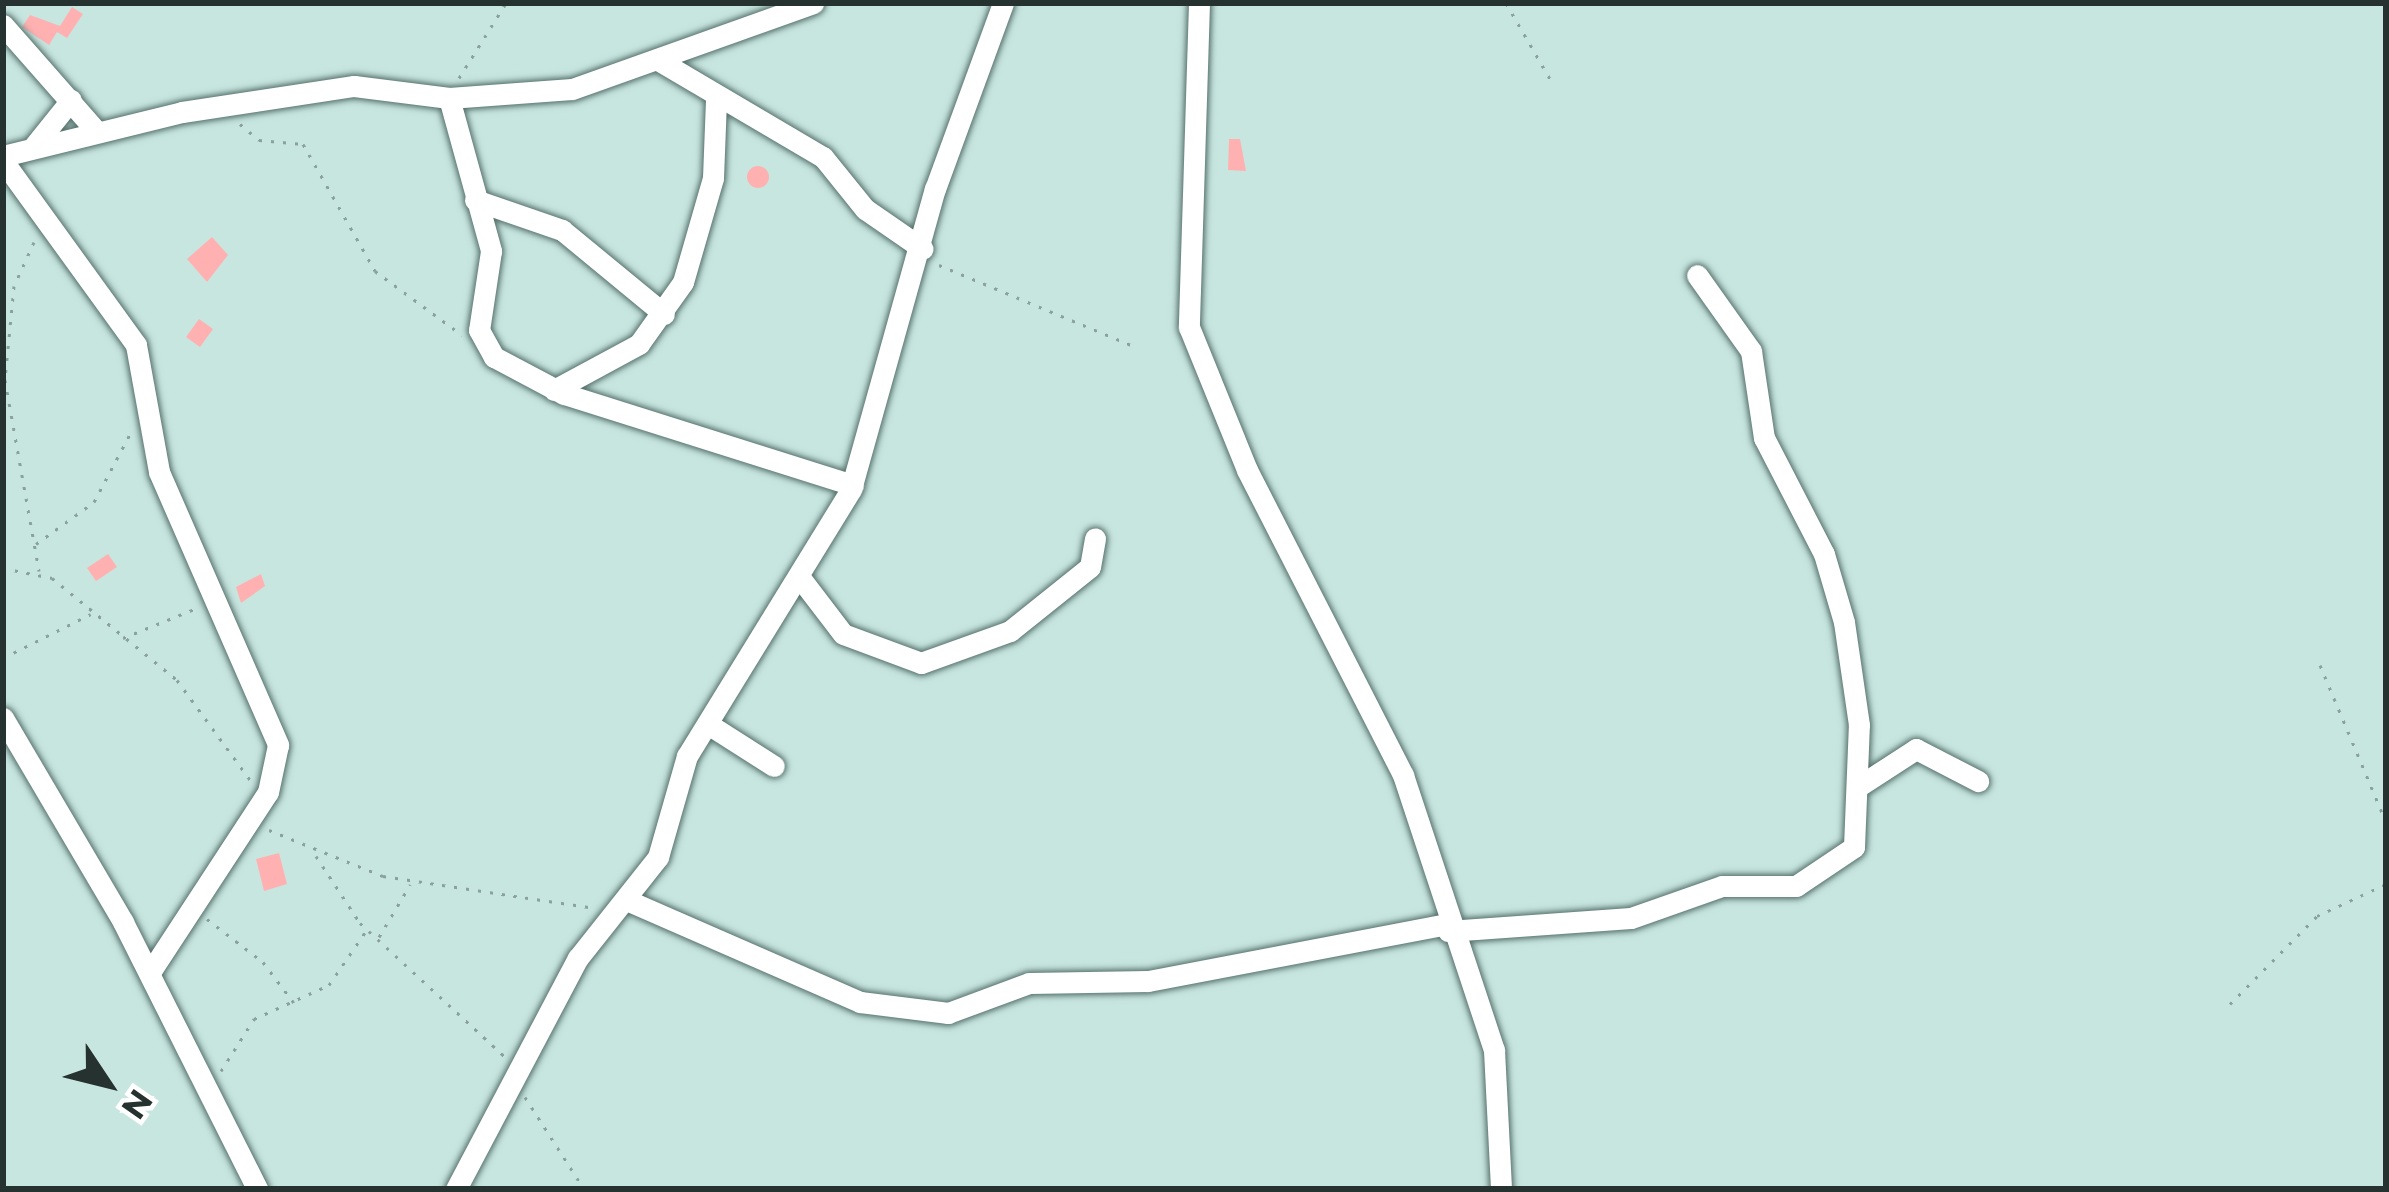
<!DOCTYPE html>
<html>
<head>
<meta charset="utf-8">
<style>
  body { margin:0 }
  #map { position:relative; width:2389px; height:1192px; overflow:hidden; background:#c8e6e0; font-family:Montserrat,sans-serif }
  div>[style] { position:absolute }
  .building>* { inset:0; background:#ffb1b1 }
  .round { border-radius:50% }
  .path>* { height:3px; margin-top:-1.5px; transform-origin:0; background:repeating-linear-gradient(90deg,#8aa19c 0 3px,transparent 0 12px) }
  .roads { filter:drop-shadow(0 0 3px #56716c) drop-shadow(0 0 3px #56716c) }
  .minor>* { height:21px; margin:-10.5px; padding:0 10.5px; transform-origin:10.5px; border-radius:10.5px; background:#fff }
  span { translate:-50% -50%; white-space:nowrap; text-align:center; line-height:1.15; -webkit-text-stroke:10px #fff; paint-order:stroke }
  .frame { position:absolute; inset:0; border:6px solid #26322f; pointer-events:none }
  .north { position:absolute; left:48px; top:1024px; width:120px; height:120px; -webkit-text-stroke:9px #fff; paint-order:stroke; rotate:125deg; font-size:33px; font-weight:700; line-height:48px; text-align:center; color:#26322f }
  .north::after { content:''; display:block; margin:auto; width:42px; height:54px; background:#26322f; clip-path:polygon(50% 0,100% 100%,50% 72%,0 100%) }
</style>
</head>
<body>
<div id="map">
  <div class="building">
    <i style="clip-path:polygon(72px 7px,83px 14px,67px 38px,57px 32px,49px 45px,22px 27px,30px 15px,60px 26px)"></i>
    <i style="clip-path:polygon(1229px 139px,1240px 139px,1246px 171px,1228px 170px)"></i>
    <i class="round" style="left:747px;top:166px;width:22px;height:22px"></i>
    <i style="clip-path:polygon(212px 237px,228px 255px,207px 282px,187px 259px)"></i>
    <i style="clip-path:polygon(199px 319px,213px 329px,200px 347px,186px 337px)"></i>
    <i style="clip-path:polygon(108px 554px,117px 567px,96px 581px,87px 568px)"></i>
    <i style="clip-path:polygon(261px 574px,265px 586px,241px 603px,236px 587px)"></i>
    <i style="clip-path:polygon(279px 853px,287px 884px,264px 891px,256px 859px)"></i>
  </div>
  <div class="path">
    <i style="left:1506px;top:3px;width:94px;rotate:59.9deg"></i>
    <i style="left:459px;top:78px;width:89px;rotate:-57.9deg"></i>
    <i style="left:240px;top:124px;width:25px;rotate:40deg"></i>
    <i style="left:259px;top:140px;width:44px;rotate:5.2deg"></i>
    <i style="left:303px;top:144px;width:146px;rotate:60.4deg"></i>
    <i style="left:375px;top:271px;width:108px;rotate:36.3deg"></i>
    <i style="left:34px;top:242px;width:48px;rotate:114.4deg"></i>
    <i style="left:14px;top:286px;width:94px;rotate:95.5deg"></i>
    <i style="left:5px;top:380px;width:194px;rotate:79.9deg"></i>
    <i style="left:939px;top:265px;width:211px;rotate:22.6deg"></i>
    <i style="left:36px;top:544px;width:72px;rotate:-35.9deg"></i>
    <i style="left:94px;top:502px;width:79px;rotate:-62.1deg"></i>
    <i style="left:3px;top:568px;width:50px;rotate:11.5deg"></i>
    <i style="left:52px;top:578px;width:161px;rotate:39.2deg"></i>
    <i style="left:177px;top:680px;width:125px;rotate:53.8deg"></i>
    <i style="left:123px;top:638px;width:80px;rotate:-22.1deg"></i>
    <i style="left:3px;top:658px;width:98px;rotate:-26.6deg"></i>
    <i style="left:2320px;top:665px;width:170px;rotate:67.2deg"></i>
    <i style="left:269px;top:830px;width:123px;rotate:22deg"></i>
    <i style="left:383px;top:876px;width:213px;rotate:8.6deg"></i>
    <i style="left:316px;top:856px;width:80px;rotate:56.7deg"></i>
    <i style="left:360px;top:923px;width:197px;rotate:42.7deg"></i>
    <i style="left:207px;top:919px;width:71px;rotate:37.5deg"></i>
    <i style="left:263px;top:962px;width:51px;rotate:52.9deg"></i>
    <i style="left:379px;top:937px;width:61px;rotate:-59.2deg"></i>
    <i style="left:2230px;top:1004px;width:124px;rotate:-45.3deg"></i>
    <i style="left:2317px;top:916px;width:76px;rotate:-24.9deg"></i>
    <i style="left:221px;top:1071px;width:62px;rotate:-57.6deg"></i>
    <i style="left:254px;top:1019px;width:82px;rotate:-24.4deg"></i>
    <i style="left:329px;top:985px;width:65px;rotate:-55.6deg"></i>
    <i style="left:525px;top:1097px;width:109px;rotate:57.3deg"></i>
  </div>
  <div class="roads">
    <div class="minor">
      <i style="left:1199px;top:3px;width:324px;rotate:91.8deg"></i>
      <i style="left:1189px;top:327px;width:154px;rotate:67.9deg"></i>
      <i style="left:1247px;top:470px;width:343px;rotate:62.9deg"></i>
      <i style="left:1403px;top:775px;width:290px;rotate:71.7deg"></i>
      <i style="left:1494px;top:1050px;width:139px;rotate:87.1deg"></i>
      <i style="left:3px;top:25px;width:142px;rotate:48.7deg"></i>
      <i style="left:658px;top:60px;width:191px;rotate:30.5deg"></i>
      <i style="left:823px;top:157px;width:67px;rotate:51.1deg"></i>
      <i style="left:865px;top:209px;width:70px;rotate:34.6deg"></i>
      <i style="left:449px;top:98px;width:159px;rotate:74.6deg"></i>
      <i style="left:491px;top:251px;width:80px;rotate:98.6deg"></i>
      <i style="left:479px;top:330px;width:31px;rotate:61deg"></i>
      <i style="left:494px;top:357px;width:79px;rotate:27.9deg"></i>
      <i style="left:564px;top:394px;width:303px;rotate:17.5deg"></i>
      <i style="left:34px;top:146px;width:59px;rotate:-51.2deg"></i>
      <i style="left:3px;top:156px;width:184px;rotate:-13.8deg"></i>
      <i style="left:182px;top:112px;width:174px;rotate:-8.6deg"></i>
      <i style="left:354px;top:86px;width:96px;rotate:7.2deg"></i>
      <i style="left:449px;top:98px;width:123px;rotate:-4.2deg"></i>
      <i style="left:572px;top:89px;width:256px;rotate:-19.6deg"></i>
      <i style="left:3px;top:161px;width:227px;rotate:54.1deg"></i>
      <i style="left:136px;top:345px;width:129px;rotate:79.7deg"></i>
      <i style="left:159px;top:472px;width:298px;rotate:66.4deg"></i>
      <i style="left:278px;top:745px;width:48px;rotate:102deg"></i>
      <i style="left:268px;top:792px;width:215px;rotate:123.2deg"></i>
      <i style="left:475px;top:200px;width:92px;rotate:19deg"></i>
      <i style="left:562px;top:230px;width:132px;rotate:39.5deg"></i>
      <i style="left:554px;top:390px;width:97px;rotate:-28.4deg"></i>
      <i style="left:639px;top:344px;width:76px;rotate:-54.6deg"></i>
      <i style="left:683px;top:282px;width:108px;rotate:-73.9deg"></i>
      <i style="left:713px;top:178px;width:78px;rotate:-87.8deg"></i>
      <i style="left:801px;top:579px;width:69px;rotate:52.6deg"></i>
      <i style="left:843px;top:634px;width:83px;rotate:20.4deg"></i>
      <i style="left:921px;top:663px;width:95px;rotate:-19.8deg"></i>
      <i style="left:1010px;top:631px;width:102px;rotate:-38.7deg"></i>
      <i style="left:1090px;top:567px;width:29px;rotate:-80deg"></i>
      <i style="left:3px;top:718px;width:237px;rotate:59.5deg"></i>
      <i style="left:123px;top:922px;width:299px;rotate:63.3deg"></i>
      <i style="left:708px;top:724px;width:78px;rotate:32.5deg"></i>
      <i style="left:1859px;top:786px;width:68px;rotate:-33deg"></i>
      <i style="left:1916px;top:749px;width:70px;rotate:27.3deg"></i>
      <i style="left:629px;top:901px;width:252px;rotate:23.6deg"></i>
      <i style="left:860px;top:1002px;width:89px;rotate:7.1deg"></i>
      <i style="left:948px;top:1013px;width:86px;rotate:-20.3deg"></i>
      <i style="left:1029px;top:983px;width:119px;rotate:-1deg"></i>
      <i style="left:1148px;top:981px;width:304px;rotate:-10.8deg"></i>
      <i style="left:1448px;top:931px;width:183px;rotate:-4.1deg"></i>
      <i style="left:1631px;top:918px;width:96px;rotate:-19.4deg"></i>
      <i style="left:1722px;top:886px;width:74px"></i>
      <i style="left:1796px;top:886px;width:70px;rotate:-33.9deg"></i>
      <i style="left:1854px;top:847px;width:122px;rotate:-87.7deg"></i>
      <i style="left:1859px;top:725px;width:104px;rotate:-98.3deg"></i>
      <i style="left:1844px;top:622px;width:71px;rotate:-106.4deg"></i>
      <i style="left:1824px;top:554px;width:131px;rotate:-117.3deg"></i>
      <i style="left:1764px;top:438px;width:88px;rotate:-98.5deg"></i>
      <i style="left:1751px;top:351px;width:93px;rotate:-125.4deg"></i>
      <i style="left:456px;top:1189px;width:261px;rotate:-62.2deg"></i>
      <i style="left:578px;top:958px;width:129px;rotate:-51.6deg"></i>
      <i style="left:658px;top:857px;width:105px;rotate:-74deg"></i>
      <i style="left:687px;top:756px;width:313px;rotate:-58.4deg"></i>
      <i style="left:851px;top:489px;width:312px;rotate:-74.4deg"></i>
      <i style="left:935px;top:189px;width:198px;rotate:-69.9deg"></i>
    </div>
  </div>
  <div class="frame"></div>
  <div class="north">N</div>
</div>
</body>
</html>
